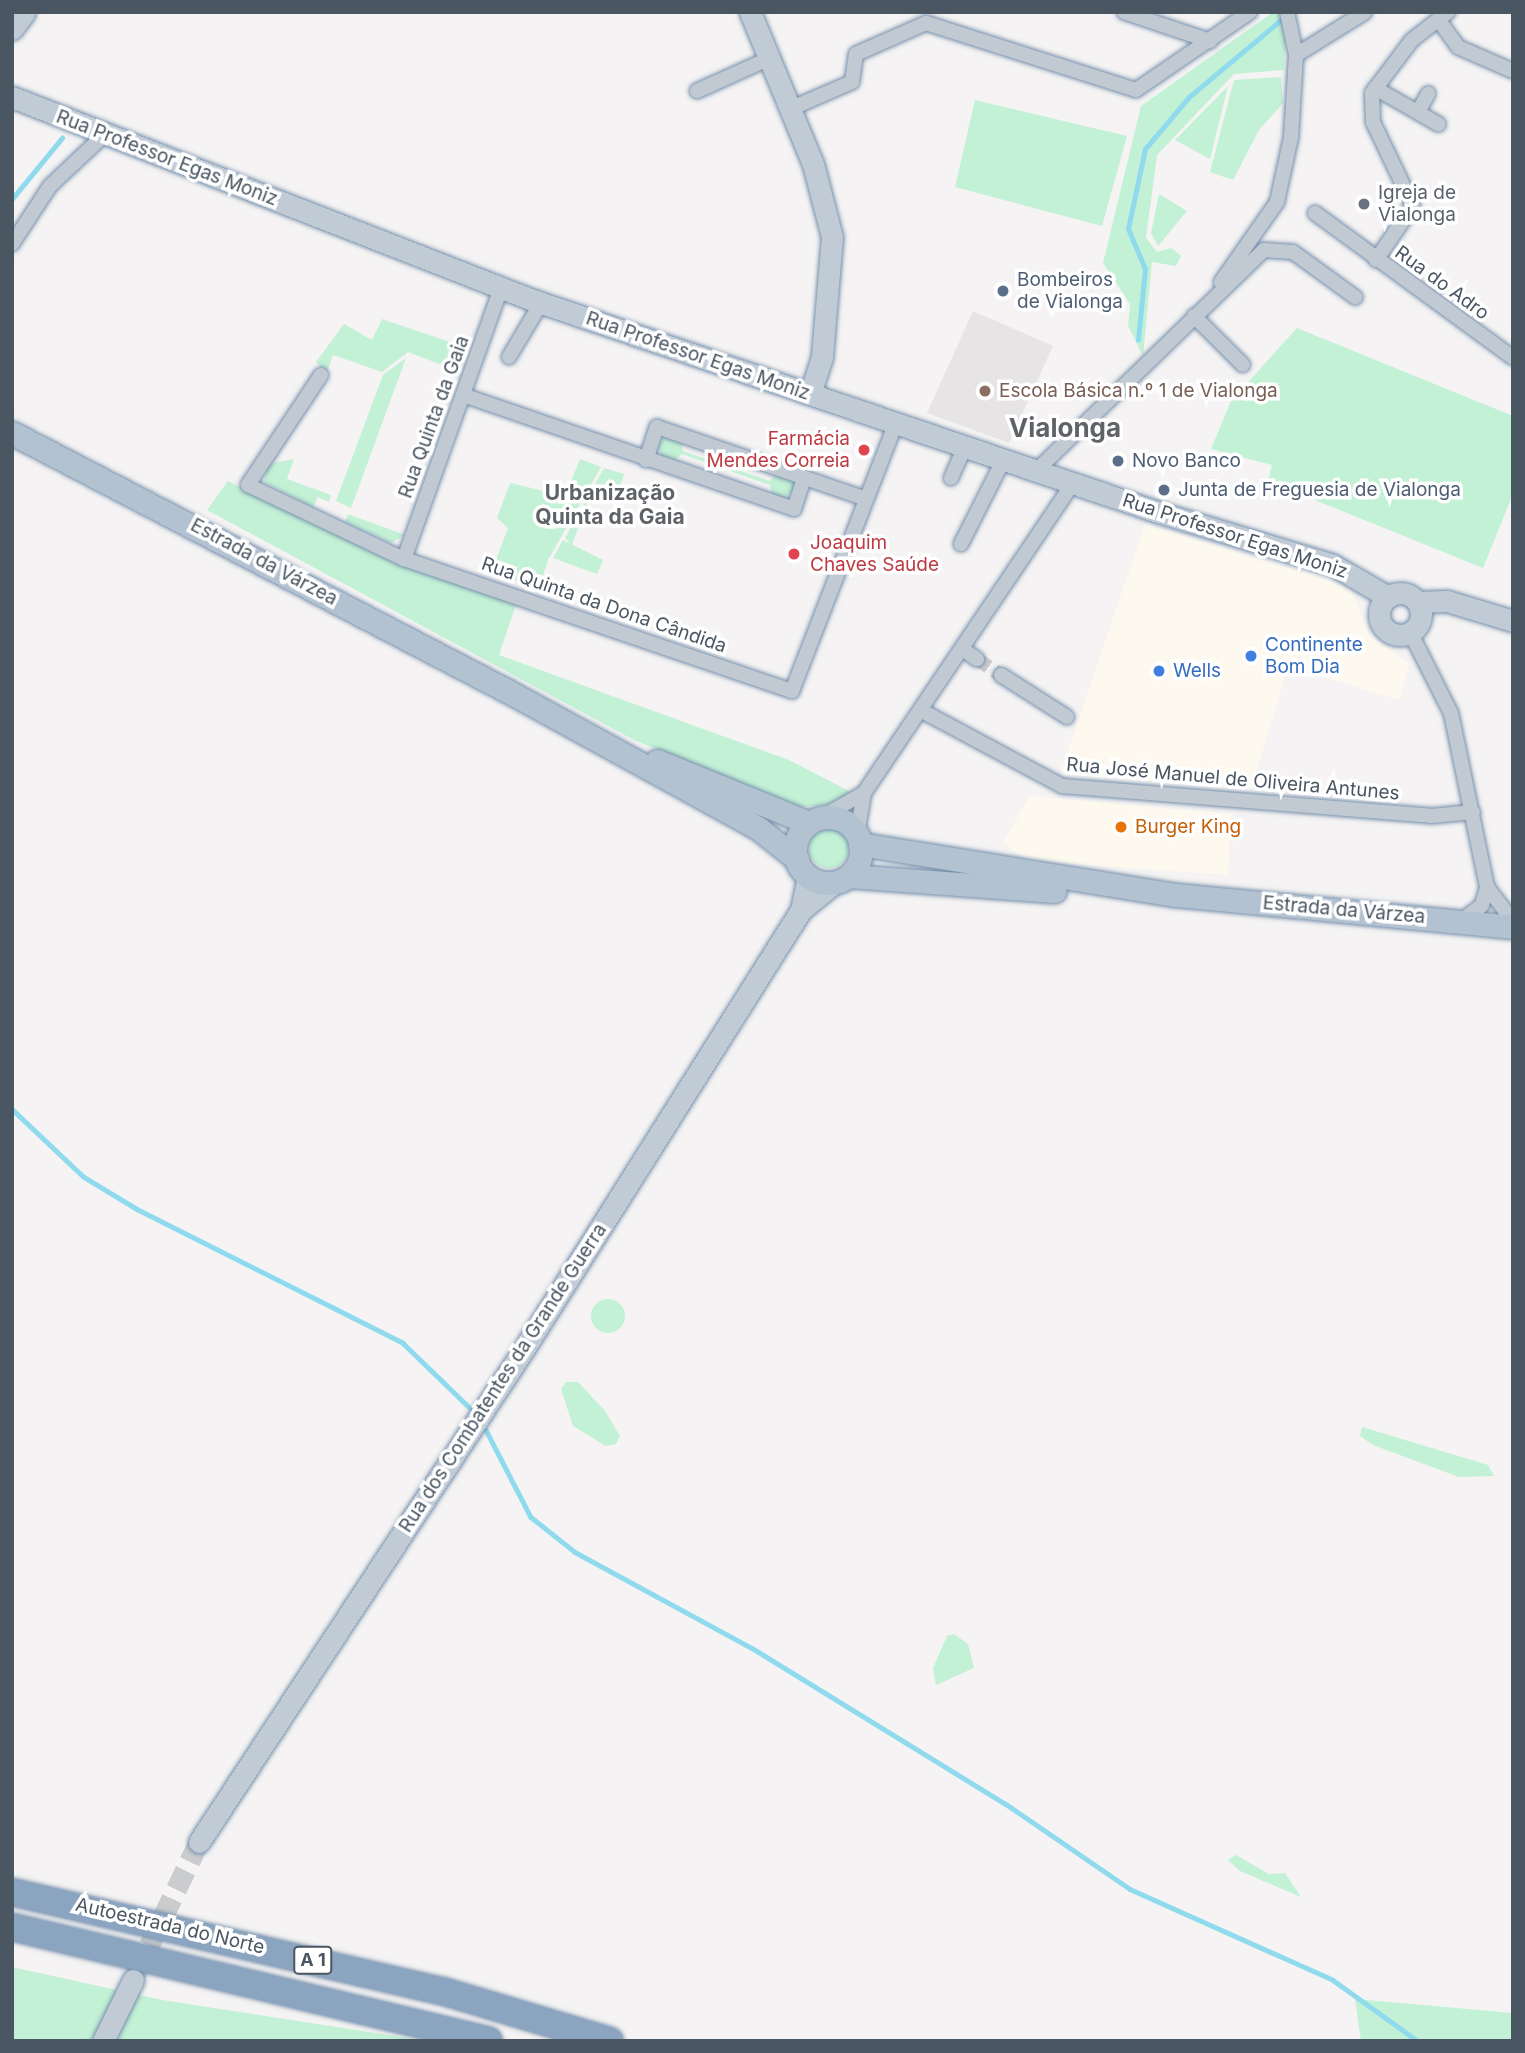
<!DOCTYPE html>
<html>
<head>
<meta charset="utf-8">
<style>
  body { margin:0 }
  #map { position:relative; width:1525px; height:2053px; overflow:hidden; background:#f5f3f3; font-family:Inter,sans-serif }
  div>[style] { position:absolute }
  .commercial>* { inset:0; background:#fdf9ef }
  .education>* { inset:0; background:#e6e4e5 }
  .green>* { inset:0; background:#c3f1d5 }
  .round { border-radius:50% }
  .stream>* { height:4.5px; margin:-2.25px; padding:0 2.25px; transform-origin:2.25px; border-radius:2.25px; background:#90daee }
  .street-tunnel>* { height:14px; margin-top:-7px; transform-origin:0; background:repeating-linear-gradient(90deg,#caccce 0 14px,transparent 0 21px) }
  .secondary-tunnel>* { height:21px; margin-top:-10.5px; transform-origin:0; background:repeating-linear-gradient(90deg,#caccce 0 21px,transparent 0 31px) }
  .roads { filter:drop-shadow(0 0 2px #7690ad) drop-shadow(0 0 2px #7690ad) }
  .street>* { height:14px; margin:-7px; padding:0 7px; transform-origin:7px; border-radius:7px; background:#c1cad2 }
  .secondary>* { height:21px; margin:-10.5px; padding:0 10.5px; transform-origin:10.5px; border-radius:10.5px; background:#c1cbd6 }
  .secondary>.ring { margin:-10.5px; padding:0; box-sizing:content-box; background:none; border:21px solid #c1cbd6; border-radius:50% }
  .primary>* { height:23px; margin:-11.5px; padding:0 11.5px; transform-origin:11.5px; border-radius:11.5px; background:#b3c2d1 }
  .primary>.ring { margin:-11.5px; padding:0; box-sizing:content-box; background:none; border:23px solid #b3c2d1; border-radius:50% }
  .highway>* { height:26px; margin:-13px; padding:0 13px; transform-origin:13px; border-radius:13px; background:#8ba5c1 }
  .dots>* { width:19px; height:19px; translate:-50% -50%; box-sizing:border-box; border:4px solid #fff; border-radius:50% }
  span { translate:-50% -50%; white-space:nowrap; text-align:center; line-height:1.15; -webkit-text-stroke:7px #fff; paint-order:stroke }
  .shield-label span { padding:2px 5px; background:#fff; border:2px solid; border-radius:5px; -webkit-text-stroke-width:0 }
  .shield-label { font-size:18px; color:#4a5661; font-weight:700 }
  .street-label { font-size:19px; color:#4a5661 }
  .worship-label { font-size:19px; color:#5b616d }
  .left { translate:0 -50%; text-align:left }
  .service-label { font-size:19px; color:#4e5e75 }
  .education-label { font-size:19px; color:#785e54 }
  .health-label { font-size:19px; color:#be3a42 }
  .right { translate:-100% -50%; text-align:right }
  .shop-label { font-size:19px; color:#366cbe }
  .food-label { font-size:19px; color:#c56008 }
  .neighbourhood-label { font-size:21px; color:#5f6368; font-weight:700 }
  .district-label { font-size:26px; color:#5f6368; font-weight:700 }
  .frame { position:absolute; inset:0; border:14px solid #4a5661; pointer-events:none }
</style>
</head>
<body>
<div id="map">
  <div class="commercial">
    <i style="clip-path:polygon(1145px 524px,1350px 587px,1369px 634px,1409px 664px,1399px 700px,1288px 666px,1251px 790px,1060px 774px)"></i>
    <i style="clip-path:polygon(1030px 796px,1231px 814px,1228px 875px,1028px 861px,1003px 843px)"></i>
  </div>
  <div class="education">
    <i style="clip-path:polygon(973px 311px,1053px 346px,1009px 443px,927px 413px)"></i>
  </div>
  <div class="green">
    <i style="clip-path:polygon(1273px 12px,1279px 12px,1285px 38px,1284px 70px,1234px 74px,1157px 155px,1146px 238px,1157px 252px,1171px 248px,1181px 256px,1176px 266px,1152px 262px,1143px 356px,1128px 326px,1130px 304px,1103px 263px,1141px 106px)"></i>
    <i style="clip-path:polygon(1281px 77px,1283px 103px,1259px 130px,1233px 180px,1210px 172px,1234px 80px)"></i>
    <i style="clip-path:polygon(1228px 86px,1210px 159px,1175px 140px)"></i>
    <i style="clip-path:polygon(975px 100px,1127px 136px,1102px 226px,955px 187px)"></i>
    <i style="clip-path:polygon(1159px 194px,1187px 211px,1158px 246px,1151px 233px)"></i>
    <i style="clip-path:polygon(382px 319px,459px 345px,450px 354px,450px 368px,408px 352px,382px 372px,333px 355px,326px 374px,316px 362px,344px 324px,372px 340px)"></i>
    <i style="clip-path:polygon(1297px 328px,1513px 416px,1513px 494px,1483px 568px,1268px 481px,1272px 465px,1211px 449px,1231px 401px)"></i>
    <i style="clip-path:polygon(406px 358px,351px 508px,336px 501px,383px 375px)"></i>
    <i style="clip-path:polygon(665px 437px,681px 439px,683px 451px,770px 481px,779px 471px,795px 481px,795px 489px,783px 499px,772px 496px,770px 485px,682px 454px,673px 462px,662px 459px,658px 444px)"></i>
    <i style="clip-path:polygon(294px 459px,287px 479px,331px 495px,329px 502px,318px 497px,313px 507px,264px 482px,268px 464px)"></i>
    <i style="clip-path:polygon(580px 459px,601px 467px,548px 560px,539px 588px,491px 573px,508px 528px,497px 518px,510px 483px,565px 496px)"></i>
    <i style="clip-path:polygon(604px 468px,624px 474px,616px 500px,591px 493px,572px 545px,565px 538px)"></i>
    <i style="clip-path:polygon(228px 481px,407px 568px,518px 599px,499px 655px,789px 760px,853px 793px,827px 805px,796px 807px,634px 740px,207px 510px)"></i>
    <i style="clip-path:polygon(348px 514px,405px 535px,391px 543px,345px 522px)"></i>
    <i style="clip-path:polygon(563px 540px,603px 560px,597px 574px,553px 558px)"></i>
    <i class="round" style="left:809px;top:828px;width:40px;height:40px"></i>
    <i class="round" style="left:591px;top:1299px;width:34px;height:34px"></i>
    <i style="clip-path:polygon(566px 1382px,578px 1382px,605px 1411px,620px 1436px,616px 1444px,606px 1446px,573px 1426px,561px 1389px)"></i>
    <i style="clip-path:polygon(1362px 1427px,1488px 1465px,1494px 1476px,1459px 1477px,1373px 1445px,1360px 1436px)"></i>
    <i style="clip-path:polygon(954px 1634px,968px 1644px,974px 1668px,936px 1685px,933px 1668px,947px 1636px)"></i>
    <i style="clip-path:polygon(1236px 1855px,1269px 1874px,1285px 1873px,1301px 1897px,1240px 1871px,1228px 1860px)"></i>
    <i style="clip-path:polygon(12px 1967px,162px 2000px,427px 2041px,12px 2041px)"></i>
    <i style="clip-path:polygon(1355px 1999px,1513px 2013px,1513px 2041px,1361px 2041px)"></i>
  </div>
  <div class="stream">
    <i style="left:12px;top:199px;width:79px;rotate:-50.7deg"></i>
    <i style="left:1138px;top:340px;width:71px;rotate:-84.4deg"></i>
    <i style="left:1145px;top:269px;width:43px;rotate:-113deg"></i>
    <i style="left:1128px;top:229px;width:82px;rotate:-78deg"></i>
    <i style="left:1145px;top:149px;width:68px;rotate:-49.8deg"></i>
    <i style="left:1189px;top:97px;width:121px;rotate:-40deg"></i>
    <i style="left:12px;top:1109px;width:99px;rotate:43.4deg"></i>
    <i style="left:84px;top:1177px;width:62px;rotate:31.1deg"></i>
    <i style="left:137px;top:1209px;width:298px;rotate:26.7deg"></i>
    <i style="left:403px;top:1343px;width:93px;rotate:44.1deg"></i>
    <i style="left:486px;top:1430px;width:98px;rotate:62.7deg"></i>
    <i style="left:531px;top:1517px;width:56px;rotate:38.5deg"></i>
    <i style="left:575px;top:1552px;width:201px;rotate:28.5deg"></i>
    <i style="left:752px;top:1648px;width:298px;rotate:31.6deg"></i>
    <i style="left:1006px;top:1804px;width:150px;rotate:34.4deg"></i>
    <i style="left:1130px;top:1889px;width:222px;rotate:24.1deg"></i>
    <i style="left:1333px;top:1980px;width:105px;rotate:35.7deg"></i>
  </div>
  <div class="street-tunnel">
    <i style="left:977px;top:659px;width:29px;rotate:34deg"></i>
  </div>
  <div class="secondary-tunnel">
    <i style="left:136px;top:1973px;width:145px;rotate:-64.3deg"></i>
  </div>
  <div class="roads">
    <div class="street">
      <i style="left:1124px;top:12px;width:91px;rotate:18.6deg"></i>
      <i style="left:1440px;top:22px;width:31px;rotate:54deg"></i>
      <i style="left:1458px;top:47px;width:60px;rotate:23.6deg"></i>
      <i style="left:1296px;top:55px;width:81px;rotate:-31.9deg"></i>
      <i style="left:1375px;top:88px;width:73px;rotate:29.7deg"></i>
      <i style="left:697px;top:91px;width:80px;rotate:-24.3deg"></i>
      <i style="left:792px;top:108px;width:65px;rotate:-23.4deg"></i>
      <i style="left:852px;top:82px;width:28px;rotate:-82deg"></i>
      <i style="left:856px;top:54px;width:77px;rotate:-23.9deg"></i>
      <i style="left:926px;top:23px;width:220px;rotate:17.7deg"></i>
      <i style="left:1136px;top:90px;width:138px;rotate:-34.4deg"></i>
      <i style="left:1418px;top:112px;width:21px;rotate:-61deg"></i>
      <i style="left:1315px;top:213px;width:245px;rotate:36.2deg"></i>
      <i style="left:12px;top:244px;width:69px;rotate:-56.8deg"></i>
      <i style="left:50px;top:186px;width:73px;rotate:-43.3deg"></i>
      <i style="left:1376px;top:260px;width:65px;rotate:-55.6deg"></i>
      <i style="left:1413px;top:206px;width:93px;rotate:-115.5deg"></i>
      <i style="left:1373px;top:122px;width:29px;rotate:-92deg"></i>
      <i style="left:1372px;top:93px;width:66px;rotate:-53deg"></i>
      <i style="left:1412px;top:40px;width:46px;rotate:-37.9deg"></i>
      <i style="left:1221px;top:282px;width:98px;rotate:-55deg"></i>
      <i style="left:1277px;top:202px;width:66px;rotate:-77.8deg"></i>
      <i style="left:1291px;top:137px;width:82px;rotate:-86.5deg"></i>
      <i style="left:1296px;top:55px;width:44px;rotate:-101.8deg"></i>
      <i style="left:1194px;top:316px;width:69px;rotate:45deg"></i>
      <i style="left:509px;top:357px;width:63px;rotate:-59.3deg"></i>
      <i style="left:321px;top:375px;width:132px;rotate:123.6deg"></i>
      <i style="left:248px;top:485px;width:173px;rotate:25.4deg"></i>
      <i style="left:404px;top:559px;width:410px;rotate:18.8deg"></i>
      <i style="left:792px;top:691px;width:287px;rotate:-68.8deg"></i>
      <i style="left:463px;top:395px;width:350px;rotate:19deg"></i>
      <i style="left:794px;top:509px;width:33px;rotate:-72deg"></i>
      <i style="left:646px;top:460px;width:35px;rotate:-72deg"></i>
      <i style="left:657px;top:427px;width:221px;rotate:19deg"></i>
      <i style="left:1037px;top:470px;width:316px;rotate:-44.1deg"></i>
      <i style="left:1264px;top:250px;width:29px;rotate:4deg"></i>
      <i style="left:1293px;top:252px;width:77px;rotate:36deg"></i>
      <i style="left:951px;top:478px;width:35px;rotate:-66deg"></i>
      <i style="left:961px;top:544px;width:95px;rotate:-63.2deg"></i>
      <i style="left:404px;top:559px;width:288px;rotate:-70.3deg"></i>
      <i style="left:1410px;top:632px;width:91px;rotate:63.2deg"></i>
      <i style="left:1451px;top:713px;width:178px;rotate:78.3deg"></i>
      <i style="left:1487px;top:887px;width:43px;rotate:52.6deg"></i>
      <i style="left:964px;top:650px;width:16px;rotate:35deg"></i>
      <i style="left:1001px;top:675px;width:78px;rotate:32.5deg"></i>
      <i style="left:924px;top:712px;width:157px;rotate:28.2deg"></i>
      <i style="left:1062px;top:786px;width:370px;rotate:4.6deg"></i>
      <i style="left:1431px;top:816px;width:42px;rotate:-5.4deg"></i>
      <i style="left:820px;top:818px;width:51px;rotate:-29.6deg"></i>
      <i style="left:864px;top:793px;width:374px;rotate:-56deg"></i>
      <i style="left:857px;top:834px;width:42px;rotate:-80.3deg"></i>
      <i style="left:1461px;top:921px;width:26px;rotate:-37deg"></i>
      <i style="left:1482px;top:905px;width:19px;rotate:-74deg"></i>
    </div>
    <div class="secondary">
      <i style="left:750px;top:12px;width:165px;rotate:67.5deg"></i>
      <i style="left:813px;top:164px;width:75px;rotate:75.4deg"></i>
      <i style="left:832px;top:237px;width:120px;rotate:94.8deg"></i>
      <i style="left:822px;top:357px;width:38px;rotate:108deg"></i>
      <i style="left:12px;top:29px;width:21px;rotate:-53deg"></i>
      <i style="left:12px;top:97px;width:556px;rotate:21.3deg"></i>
      <i style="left:530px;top:299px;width:663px;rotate:18.74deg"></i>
      <i style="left:1158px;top:512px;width:183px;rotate:16.8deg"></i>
      <i style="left:1333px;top:565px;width:64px;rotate:30.2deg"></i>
      <i class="ring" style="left:1379px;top:593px;width:21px;height:21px"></i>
      <i style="left:1418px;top:602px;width:29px;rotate:-2deg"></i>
      <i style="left:1447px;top:601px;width:69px;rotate:16.9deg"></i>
      <i style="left:801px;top:910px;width:35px;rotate:-78deg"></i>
      <i style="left:199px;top:1842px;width:587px;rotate:-56.61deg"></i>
      <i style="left:522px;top:1352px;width:523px;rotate:-57.74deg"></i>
      <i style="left:801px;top:910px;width:43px;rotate:-39.3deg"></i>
      <i style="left:103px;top:2041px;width:68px;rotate:-63.8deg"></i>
    </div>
    <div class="primary">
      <i style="left:12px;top:433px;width:567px;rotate:27.51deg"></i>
      <i style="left:515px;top:695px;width:277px;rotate:28.7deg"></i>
      <i style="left:758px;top:828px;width:50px;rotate:38.5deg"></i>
      <i style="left:657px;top:761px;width:164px;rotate:22.2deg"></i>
      <i class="ring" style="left:795px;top:817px;width:43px;height:43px"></i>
      <i style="left:860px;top:844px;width:320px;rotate:9.2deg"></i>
      <i style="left:1176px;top:895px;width:339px;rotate:5.4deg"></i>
      <i style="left:849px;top:876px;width:206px;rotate:4.2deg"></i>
    </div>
    <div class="highway">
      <i style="left:12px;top:1892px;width:441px;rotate:13deg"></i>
      <i style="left:442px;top:1991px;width:175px;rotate:16.6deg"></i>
      <i style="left:12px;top:1927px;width:490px;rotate:13.4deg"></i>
    </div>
  </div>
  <div class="dots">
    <i style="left:1364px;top:204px;background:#6b7280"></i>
    <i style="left:1003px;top:291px;background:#5c6f8a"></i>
    <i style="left:985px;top:391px;background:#8d6e63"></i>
    <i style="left:864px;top:450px;background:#e0444e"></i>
    <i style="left:1118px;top:461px;background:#5c6f8a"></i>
    <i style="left:1164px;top:490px;background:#5c6f8a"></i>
    <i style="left:794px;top:554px;background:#e0444e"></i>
    <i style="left:1251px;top:656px;background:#3f7fe0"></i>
    <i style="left:1159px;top:671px;background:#3f7fe0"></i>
    <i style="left:1121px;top:827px;background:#e8710a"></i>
  </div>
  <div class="shield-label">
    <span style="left:313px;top:1960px">A 1</span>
  </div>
  <div class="street-label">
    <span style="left:167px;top:158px;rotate:21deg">Rua Professor Egas Moniz</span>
    <span style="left:1442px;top:283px;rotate:36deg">Rua do Adro</span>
    <span style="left:698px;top:356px;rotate:19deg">Rua Professor Egas Moniz</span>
    <span style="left:434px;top:417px;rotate:-70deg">Rua Quinta da Gaia</span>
    <span style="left:1235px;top:536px;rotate:18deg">Rua Professor Egas Moniz</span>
    <span style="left:264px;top:562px;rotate:28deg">Estrada da Várzea</span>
    <span style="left:604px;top:605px;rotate:19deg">Rua Quinta da Dona Cândida</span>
    <span style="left:1233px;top:779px;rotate:5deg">Rua José Manuel de Oliveira Antunes</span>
    <span style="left:1344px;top:910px;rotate:5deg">Estrada da Várzea</span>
    <span style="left:503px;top:1378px;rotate:-57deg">Rua dos Combatentes da Grande Guerra</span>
    <span style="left:170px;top:1926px;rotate:13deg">Autoestrada do Norte</span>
  </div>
  <div class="worship-label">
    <span class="left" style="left:1378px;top:204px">Igreja de<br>Vialonga</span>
  </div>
  <div class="service-label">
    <span class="left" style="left:1017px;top:291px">Bombeiros<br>de Vialonga</span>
    <span class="left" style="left:1132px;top:461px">Novo Banco</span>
    <span class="left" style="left:1178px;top:490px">Junta de Freguesia de Vialonga</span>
  </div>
  <div class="education-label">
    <span class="left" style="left:999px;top:391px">Escola Básica n.º 1 de Vialonga</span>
  </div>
  <div class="health-label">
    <span class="right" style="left:850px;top:450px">Farmácia<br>Mendes Correia</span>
    <span class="left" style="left:810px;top:554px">Joaquim<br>Chaves Saúde</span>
  </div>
  <div class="shop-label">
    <span class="left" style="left:1265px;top:656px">Continente<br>Bom Dia</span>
    <span class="left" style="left:1173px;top:671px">Wells</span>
  </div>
  <div class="food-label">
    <span class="left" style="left:1135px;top:827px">Burger King</span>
  </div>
  <div class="neighbourhood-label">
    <span style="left:610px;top:505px">Urbanização<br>Quinta da Gaia</span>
  </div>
  <div class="district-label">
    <span style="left:1065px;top:428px">Vialonga</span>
  </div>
  <div class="frame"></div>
</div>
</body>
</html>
